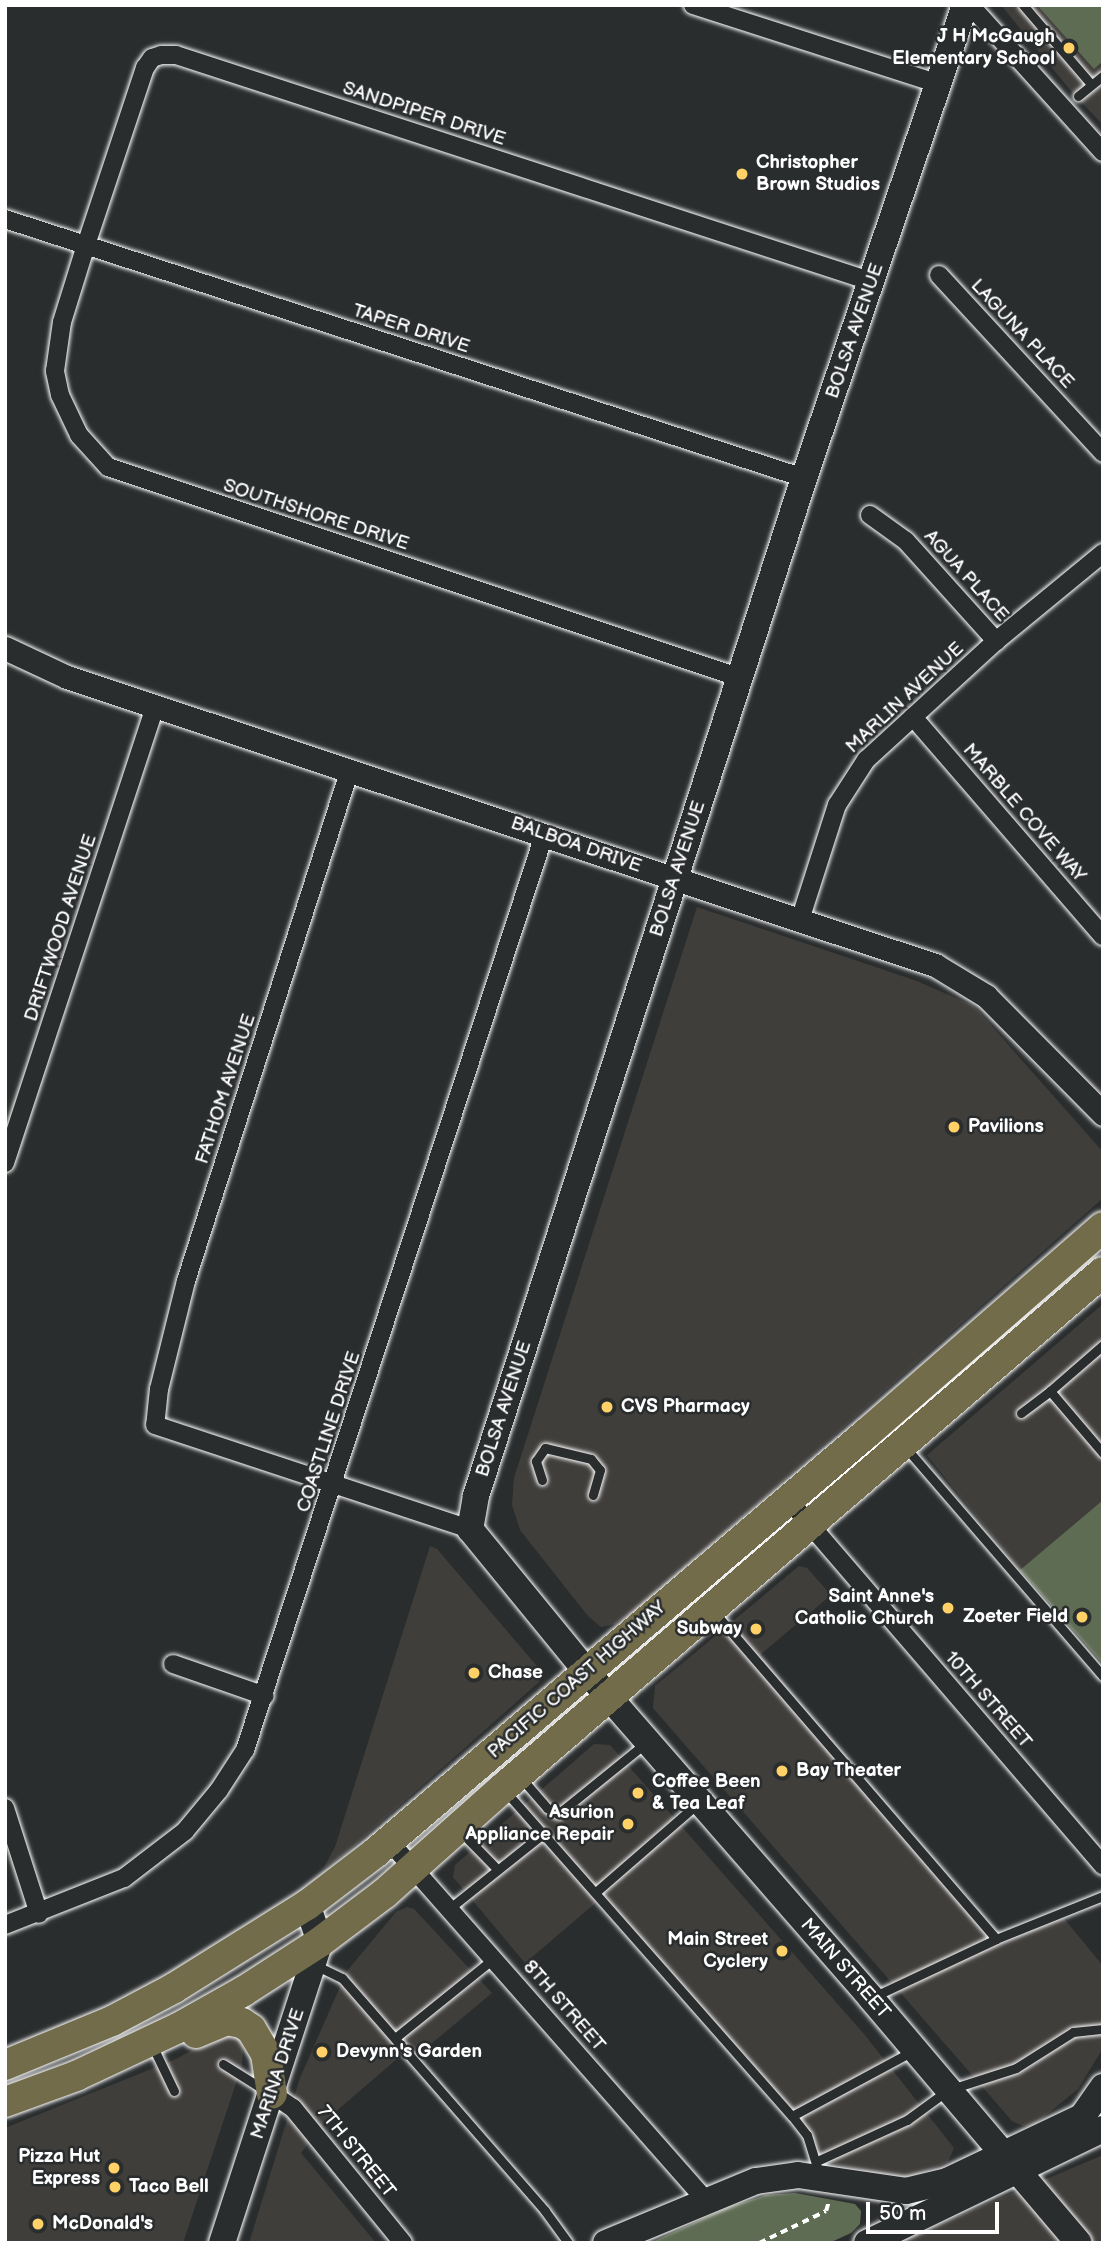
<!DOCTYPE html>
<html>
<head>
<meta charset="utf-8">
<style>
  body { margin:0 }
  #map { position:relative; width:1108px; height:2248px; overflow:hidden; background:#2a2d2e; font-family:"Balsamiq Sans",sans-serif }
  div>[style] { position:absolute }
  .built>* { inset:0; background:#403e3b }
  .green>* { inset:0; background:#5f6c54 }
  .path>* { height:3.5px; margin-top:-1.75px; transform-origin:0; background:repeating-linear-gradient(90deg,#fff 0 7px,transparent 0 12px) }
  .roads { filter:drop-shadow(0 0 2px #fff) drop-shadow(0 0 2px #fff) }
  .service>* { height:9px; margin:-4.5px; padding:0 4.5px; transform-origin:4.5px; border-radius:4.5px; background:#2a2d2e }
  .minor>* { height:18px; margin:-9px; padding:0 9px; transform-origin:9px; border-radius:9px; background:#2a2d2e }
  .tertiary>* { height:23px; margin:-11.5px; padding:0 11.5px; transform-origin:11.5px; border-radius:11.5px; background:#2a2d2e }
  .secondary>* { height:26px; margin:-13px; padding:0 13px; transform-origin:13px; border-radius:13px; background:#2a2d2e }
  .trunk>* { height:30px; margin:-15px; padding:0 15px; transform-origin:15px; border-radius:15px; background:#736c4b }
  .dots>* { width:19px; height:19px; translate:-50% -50%; box-sizing:border-box; border:4px solid #2a2d2e; border-radius:50% }
  span { translate:-50% -50%; white-space:nowrap; text-align:center; line-height:1.15; -webkit-text-stroke:5px #2a2d2e; paint-order:stroke }
  .poi-label { font-size:19px; color:#fff; font-weight:700 }
  .right { translate:-100% -50%; text-align:right }
  .left { translate:0 -50%; text-align:left }
  .street-label { font-size:19px; color:#fff }
  .frame { position:absolute; inset:0; border:7px solid #fff; pointer-events:none }
  .scale { position:absolute; left:866px; top:2202px; width:133px; height:32px; box-sizing:border-box; border:4px solid #fff; border-top:0; padding-left:9px; font-size:21px; line-height:24px; white-space:nowrap; color:#fff; -webkit-text-stroke:5px #2a2d2e; paint-order:stroke }
</style>
</head>
<body>
<div id="map">
  <div class="built">
    <i style="clip-path:polygon(1001px 5px,1103px 5px,1103px 125px,1070px 90px)"></i>
    <i style="clip-path:polygon(697px 907px,917px 981px,974px 1006px,1103px 1152px,1103px 1198px,637px 1610px,615px 1624px,601px 1627px,588px 1616px,520px 1530px,512px 1505px,514px 1478px)"></i>
    <i style="clip-path:polygon(1103px 1304px,1103px 1500px,1020px 1570px,927px 1455px)"></i>
    <i style="clip-path:polygon(430px 1546px,437px 1549px,542px 1672px,539px 1682px,346px 1853px,323px 1869px,335px 1847px)"></i>
    <i style="clip-path:polygon(799px 1566px,807px 1568px,831px 1595px,760px 1655px,1003px 1940px,1062px 1916px,1103px 1966px,1103px 2048px,1078px 2089px,1034px 2125px,1023px 2126px,1012px 2121px,653px 1708px,655px 1686px)"></i>
    <i style="clip-path:polygon(594px 1744px,610px 1745px,864px 2034px,954px 2148px,948px 2162px,911px 2177px,884px 2175px,811px 2158px,800px 2132px,599px 1900px,525px 1963px,453px 1877px,455px 1865px)"></i>
    <i style="clip-path:polygon(407px 1907px,414px 1909px,492px 1993px,419px 2054px,412px 2046px,327px 2119px,301px 2153px,376px 2243px,249px 2243px,300px 2078px,347px 1971px,396px 1912px)"></i>
    <i style="clip-path:polygon(230px 2033px,238px 2037px,243px 2045px,242px 2065px,183px 2243px,5px 2243px,5px 2128px,176px 2059px,220px 2035px)"></i>
    <i style="clip-path:polygon(1103px 2155px,1103px 2243px,896px 2243px,982px 2206px)"></i>
  </div>
  <div class="green">
    <i style="clip-path:polygon(1037px 5px,1103px 5px,1103px 61px,1094px 69px)"></i>
    <i style="clip-path:polygon(1103px 1500px,1103px 1664px,1020px 1570px)"></i>
    <i style="clip-path:polygon(795px 2193px,855px 2204px,861px 2211px,860px 2224px,851px 2233px,829px 2243px,650px 2243px,729px 2207px,766px 2195px)"></i>
  </div>
  <div class="path">
    <i style="left:759px;top:2243px;width:74px;rotate:-25.5deg"></i>
    <i style="left:826px;top:2211px;width:11px;rotate:-75deg"></i>
  </div>
  <div class="roads">
    <div class="service">
      <i style="left:1023px;top:5px;width:104px;rotate:49.3deg"></i>
      <i style="left:1078px;top:96px;width:32px;rotate:-39deg"></i>
      <i style="left:1103px;top:1345px;width:70px;rotate:139deg"></i>
      <i style="left:1050px;top:1391px;width:82px;rotate:49.5deg"></i>
      <i style="left:1021px;top:1413px;width:36px;rotate:-37deg"></i>
      <i style="left:906px;top:1448px;width:301px;rotate:49.2deg"></i>
      <i style="left:542px;top:1480px;width:20px;rotate:-108deg"></i>
      <i style="left:536px;top:1461px;width:16px;rotate:-55deg"></i>
      <i style="left:545px;top:1448px;width:47px;rotate:13.4deg"></i>
      <i style="left:591px;top:1459px;width:14px;rotate:51deg"></i>
      <i style="left:600px;top:1470px;width:26px;rotate:106deg"></i>
      <i style="left:714px;top:1612px;width:432px;rotate:49.2deg"></i>
      <i style="left:522px;top:1779px;width:38px;rotate:49deg"></i>
      <i style="left:547px;top:1808px;width:13px;rotate:29deg"></i>
      <i style="left:558px;top:1814px;width:114px;rotate:-39deg"></i>
      <i style="left:506px;top:1792px;width:432px;rotate:48.6deg"></i>
      <i style="left:792px;top:2116px;width:24px;rotate:52deg"></i>
      <i style="left:807px;top:2135px;width:44px;rotate:72.8deg"></i>
      <i style="left:460px;top:1831px;width:54px;rotate:45.7deg"></i>
      <i style="left:597px;top:1891px;width:133px;rotate:-41deg"></i>
      <i style="left:450px;top:1908px;width:120px;rotate:-38.6deg"></i>
      <i style="left:315px;top:1965px;width:30px;rotate:26deg"></i>
      <i style="left:342px;top:1978px;width:309px;rotate:48.9deg"></i>
      <i style="left:545px;top:2211px;width:39px;rotate:54deg"></i>
      <i style="left:873px;top:1997px;width:136px;rotate:-25.2deg"></i>
      <i style="left:996px;top:1939px;width:115px;rotate:-21.9deg"></i>
      <i style="left:395px;top:2038px;width:127px;rotate:-38.9deg"></i>
      <i style="left:152px;top:2045px;width:51px;rotate:64.4deg"></i>
      <i style="left:223px;top:2064px;width:51px;rotate:32.1deg"></i>
      <i style="left:792px;top:2116px;width:135px;rotate:-28.3deg"></i>
      <i style="left:817px;top:2161px;width:99px;rotate:-24.5deg"></i>
      <i style="left:907px;top:2120px;width:51px;rotate:-36.2deg"></i>
      <i style="left:948px;top:2090px;width:71px;rotate:-17.9deg"></i>
      <i style="left:1016px;top:2068px;width:67px;rotate:-32.3deg"></i>
      <i style="left:1073px;top:2032px;width:30px;rotate:-6deg"></i>
    </div>
    <div class="minor">
      <i style="left:693px;top:5px;width:258px;rotate:17.8deg"></i>
      <i style="left:970px;top:5px;width:198px;rotate:47.9deg"></i>
      <i style="left:5px;top:219px;width:840px;rotate:17.96deg"></i>
      <i style="left:939px;top:275px;width:242px;rotate:47.3deg"></i>
      <i style="left:870px;top:515px;width:44px;rotate:35.8deg"></i>
      <i style="left:906px;top:541px;width:135px;rotate:48deg"></i>
      <i style="left:741px;top:678px;width:667px;rotate:-161.57deg"></i>
      <i style="left:108px;top:467px;width:43px;rotate:-132.2deg"></i>
      <i style="left:79px;top:435px;width:44px;rotate:-115.4deg"></i>
      <i style="left:60px;top:395px;width:25px;rotate:-102deg"></i>
      <i style="left:55px;top:371px;width:49px;rotate:-81.9deg"></i>
      <i style="left:62px;top:322px;width:81px;rotate:-72.7deg"></i>
      <i style="left:86px;top:245px;width:187px;rotate:-71.6deg"></i>
      <i style="left:145px;top:68px;width:12px;rotate:-55deg"></i>
      <i style="left:152px;top:58px;width:9px;rotate:-18deg"></i>
      <i style="left:161px;top:55px;width:15px"></i>
      <i style="left:176px;top:55px;width:733px;rotate:18.04deg"></i>
      <i style="left:913px;top:717px;width:290px;rotate:49.1deg"></i>
      <i style="left:350px;top:769px;width:538px;rotate:107.76deg"></i>
      <i style="left:186px;top:1281px;width:111px;rotate:104deg"></i>
      <i style="left:159px;top:1389px;width:36px;rotate:96deg"></i>
      <i style="left:155px;top:1425px;width:332px;rotate:18.3deg"></i>
      <i style="left:800px;top:920px;width:121px;rotate:-72.2deg"></i>
      <i style="left:837px;top:805px;width:54px;rotate:-57.2deg"></i>
      <i style="left:866px;top:760px;width:176px;rotate:-42.5deg"></i>
      <i style="left:996px;top:641px;width:139px;rotate:-39.4deg"></i>
      <i style="left:5px;top:1163px;width:481px;rotate:-71.8deg"></i>
      <i style="left:787px;top:1498px;width:485px;rotate:49.3deg"></i>
      <i style="left:173px;top:1664px;width:97px;rotate:19.2deg"></i>
      <i style="left:5px;top:1808px;width:111px;rotate:72.2deg"></i>
      <i style="left:389px;top:1841px;width:478px;rotate:48.6deg"></i>
      <i style="left:5px;top:1925px;width:128px;rotate:-21.6deg"></i>
      <i style="left:124px;top:1878px;width:77px;rotate:-37.6deg"></i>
      <i style="left:185px;top:1831px;width:53px;rotate:-50.3deg"></i>
      <i style="left:219px;top:1790px;width:48px;rotate:-57deg"></i>
      <i style="left:245px;top:1750px;width:963px;rotate:-71.9deg"></i>
      <i style="left:272px;top:2094px;width:25px;rotate:34deg"></i>
      <i style="left:293px;top:2108px;width:174px;rotate:50.8deg"></i>
    </div>
    <div class="tertiary">
      <i style="left:5px;top:648px;width:68px;rotate:25.1deg"></i>
      <i style="left:67px;top:677px;width:915px;rotate:18.36deg"></i>
      <i style="left:935px;top:965px;width:60px;rotate:31.3deg"></i>
      <i style="left:986px;top:996px;width:166px;rotate:45.2deg"></i>
    </div>
    <div class="secondary">
      <i style="left:965px;top:5px;width:500px;rotate:108.8deg"></i>
      <i style="left:804px;top:478px;width:1070px;rotate:107.86deg"></i>
      <i style="left:476px;top:1496px;width:34px;rotate:100deg"></i>
      <i style="left:470px;top:1529px;width:185px;rotate:50.7deg"></i>
      <i style="left:587px;top:1672px;width:432px;rotate:48.9deg"></i>
      <i style="left:871px;top:1998px;width:321px;rotate:49.7deg"></i>
      <i style="left:222px;top:2243px;width:317px;rotate:-72deg"></i>
      <i style="left:320px;top:1942px;width:39px;rotate:-109deg"></i>
      <i style="left:606px;top:2243px;width:162px;rotate:-22.5deg"></i>
      <i style="left:756px;top:2181px;width:42px;rotate:-8.1deg"></i>
      <i style="left:798px;top:2175px;width:109px;rotate:8.4deg"></i>
      <i style="left:906px;top:2191px;width:42px;rotate:-13.7deg"></i>
      <i style="left:947px;top:2181px;width:149px;rotate:-25.4deg"></i>
      <i style="left:1082px;top:2117px;width:37px;rotate:-55deg"></i>
      <i style="left:867px;top:2243px;width:262px;rotate:-25.8deg"></i>
    </div>
    <div class="trunk">
      <i style="left:196px;top:2033px;width:33px;rotate:-23deg"></i>
      <i style="left:226px;top:2020px;width:16px;rotate:11deg"></i>
      <i style="left:242px;top:2023px;width:11px;rotate:34deg"></i>
      <i style="left:251px;top:2029px;width:29px;rotate:59deg"></i>
      <i style="left:266px;top:2054px;width:40px;rotate:81.5deg"></i>
      <i style="left:5px;top:2065px;width:116px;rotate:-22.4deg"></i>
      <i style="left:112px;top:2021px;width:70px;rotate:-28deg"></i>
      <i style="left:174px;top:1988px;width:157px;rotate:-32deg"></i>
      <i style="left:307px;top:1905px;width:86px;rotate:-37.4deg"></i>
      <i style="left:375px;top:1853px;width:647px;rotate:-40.49deg"></i>
      <i style="left:867px;top:1433px;width:313px;rotate:-41.1deg"></i>
      <i style="left:5px;top:2102px;width:76px;rotate:-20.1deg"></i>
      <i style="left:76px;top:2076px;width:113px;rotate:-25.2deg"></i>
      <i style="left:178px;top:2028px;width:76px;rotate:-29.3deg"></i>
      <i style="left:244px;top:1991px;width:90px;rotate:-32.8deg"></i>
      <i style="left:320px;top:1942px;width:81px;rotate:-37deg"></i>
      <i style="left:385px;top:1893px;width:158px;rotate:-41.7deg"></i>
      <i style="left:503px;top:1788px;width:791px;rotate:-40.7deg"></i>
    </div>
  </div>
  <div class="dots">
    <i style="left:1069px;top:48px;background:#ffd166"></i>
    <i style="left:742px;top:174px;background:#ffd166"></i>
    <i style="left:954px;top:1127px;background:#ffd166"></i>
    <i style="left:607px;top:1407px;background:#ffd166"></i>
    <i style="left:948px;top:1608px;background:#ffd166"></i>
    <i style="left:1082px;top:1617px;background:#ffd166"></i>
    <i style="left:756px;top:1629px;background:#ffd166"></i>
    <i style="left:474px;top:1673px;background:#ffd166"></i>
    <i style="left:782px;top:1771px;background:#ffd166"></i>
    <i style="left:638px;top:1793px;background:#ffd166"></i>
    <i style="left:628px;top:1824px;background:#ffd166"></i>
    <i style="left:782px;top:1951px;background:#ffd166"></i>
    <i style="left:322px;top:2052px;background:#ffd166"></i>
    <i style="left:114px;top:2168px;background:#ffd166"></i>
    <i style="left:115px;top:2187px;background:#ffd166"></i>
    <i style="left:38px;top:2224px;background:#ffd166"></i>
  </div>
  <div class="poi-label">
    <span class="right" style="left:1055px;top:48px">J H McGaugh<br>Elementary School</span>
    <span class="left" style="left:756px;top:174px">Christopher<br>Brown Studios</span>
    <span class="left" style="left:968px;top:1127px">Pavilions</span>
    <span class="left" style="left:621px;top:1407px">CVS Pharmacy</span>
    <span class="right" style="left:934px;top:1608px">Saint Anne's<br>Catholic Church</span>
    <span class="right" style="left:1068px;top:1617px">Zoeter Field</span>
    <span class="right" style="left:742px;top:1629px">Subway</span>
    <span class="left" style="left:488px;top:1673px">Chase</span>
    <span class="left" style="left:796px;top:1771px">Bay Theater</span>
    <span class="left" style="left:652px;top:1793px">Coffee Been<br>&amp; Tea Leaf</span>
    <span class="right" style="left:614px;top:1824px">Asurion<br>Appliance Repair</span>
    <span class="right" style="left:768px;top:1951px">Main Street<br>Cyclery</span>
    <span class="left" style="left:336px;top:2052px">Devynn's Garden</span>
    <span class="right" style="left:100px;top:2168px">Pizza Hut<br>Express</span>
    <span class="left" style="left:129px;top:2187px">Taco Bell</span>
    <span class="left" style="left:52px;top:2224px">McDonald's</span>
  </div>
  <div class="street-label">
    <span style="left:424px;top:114px;rotate:18deg">SANDPIPER DRIVE</span>
    <span style="left:411px;top:329px;rotate:18deg">TAPER DRIVE</span>
    <span style="left:855px;top:331px;rotate:-71deg">BOLSA AVENUE</span>
    <span style="left:1022px;top:334px;rotate:47deg">LAGUNA PLACE</span>
    <span style="left:316px;top:515px;rotate:18deg">SOUTHSHORE DRIVE</span>
    <span style="left:966px;top:576px;rotate:48deg">AGUA PLACE</span>
    <span style="left:905px;top:698px;rotate:-43deg">MARLIN AVENUE</span>
    <span style="left:1024px;top:813px;rotate:49deg">MARBLE COVE WAY</span>
    <span style="left:576px;top:845px;rotate:19deg">BALBOA DRIVE</span>
    <span style="left:678px;top:869px;rotate:-72deg">BOLSA AVENUE</span>
    <span style="left:61px;top:928px;rotate:-72deg">DRIFTWOOD AVENUE</span>
    <span style="left:226px;top:1089px;rotate:-72deg">FATHOM AVENUE</span>
    <span style="left:504px;top:1409px;rotate:-72deg">BOLSA AVENUE</span>
    <span style="left:329px;top:1432px;rotate:-72deg">COASTLINE DRIVE</span>
    <span style="left:577px;top:1680px;rotate:-41deg">PACIFIC COAST HIGHWAY</span>
    <span style="left:988px;top:1700px;rotate:49deg">10TH STREET</span>
    <span style="left:845px;top:1969px;rotate:49deg">MAIN STREET</span>
    <span style="left:564px;top:2006px;rotate:49deg">8TH STREET</span>
    <span style="left:278px;top:2074px;rotate:-72deg">MARINA DRIVE</span>
    <span style="left:356px;top:2152px;rotate:51deg">7TH STREET</span>
  </div>
  <div class="frame"></div>
  <div class="scale">50 m</div>
</div>
</body>
</html>
